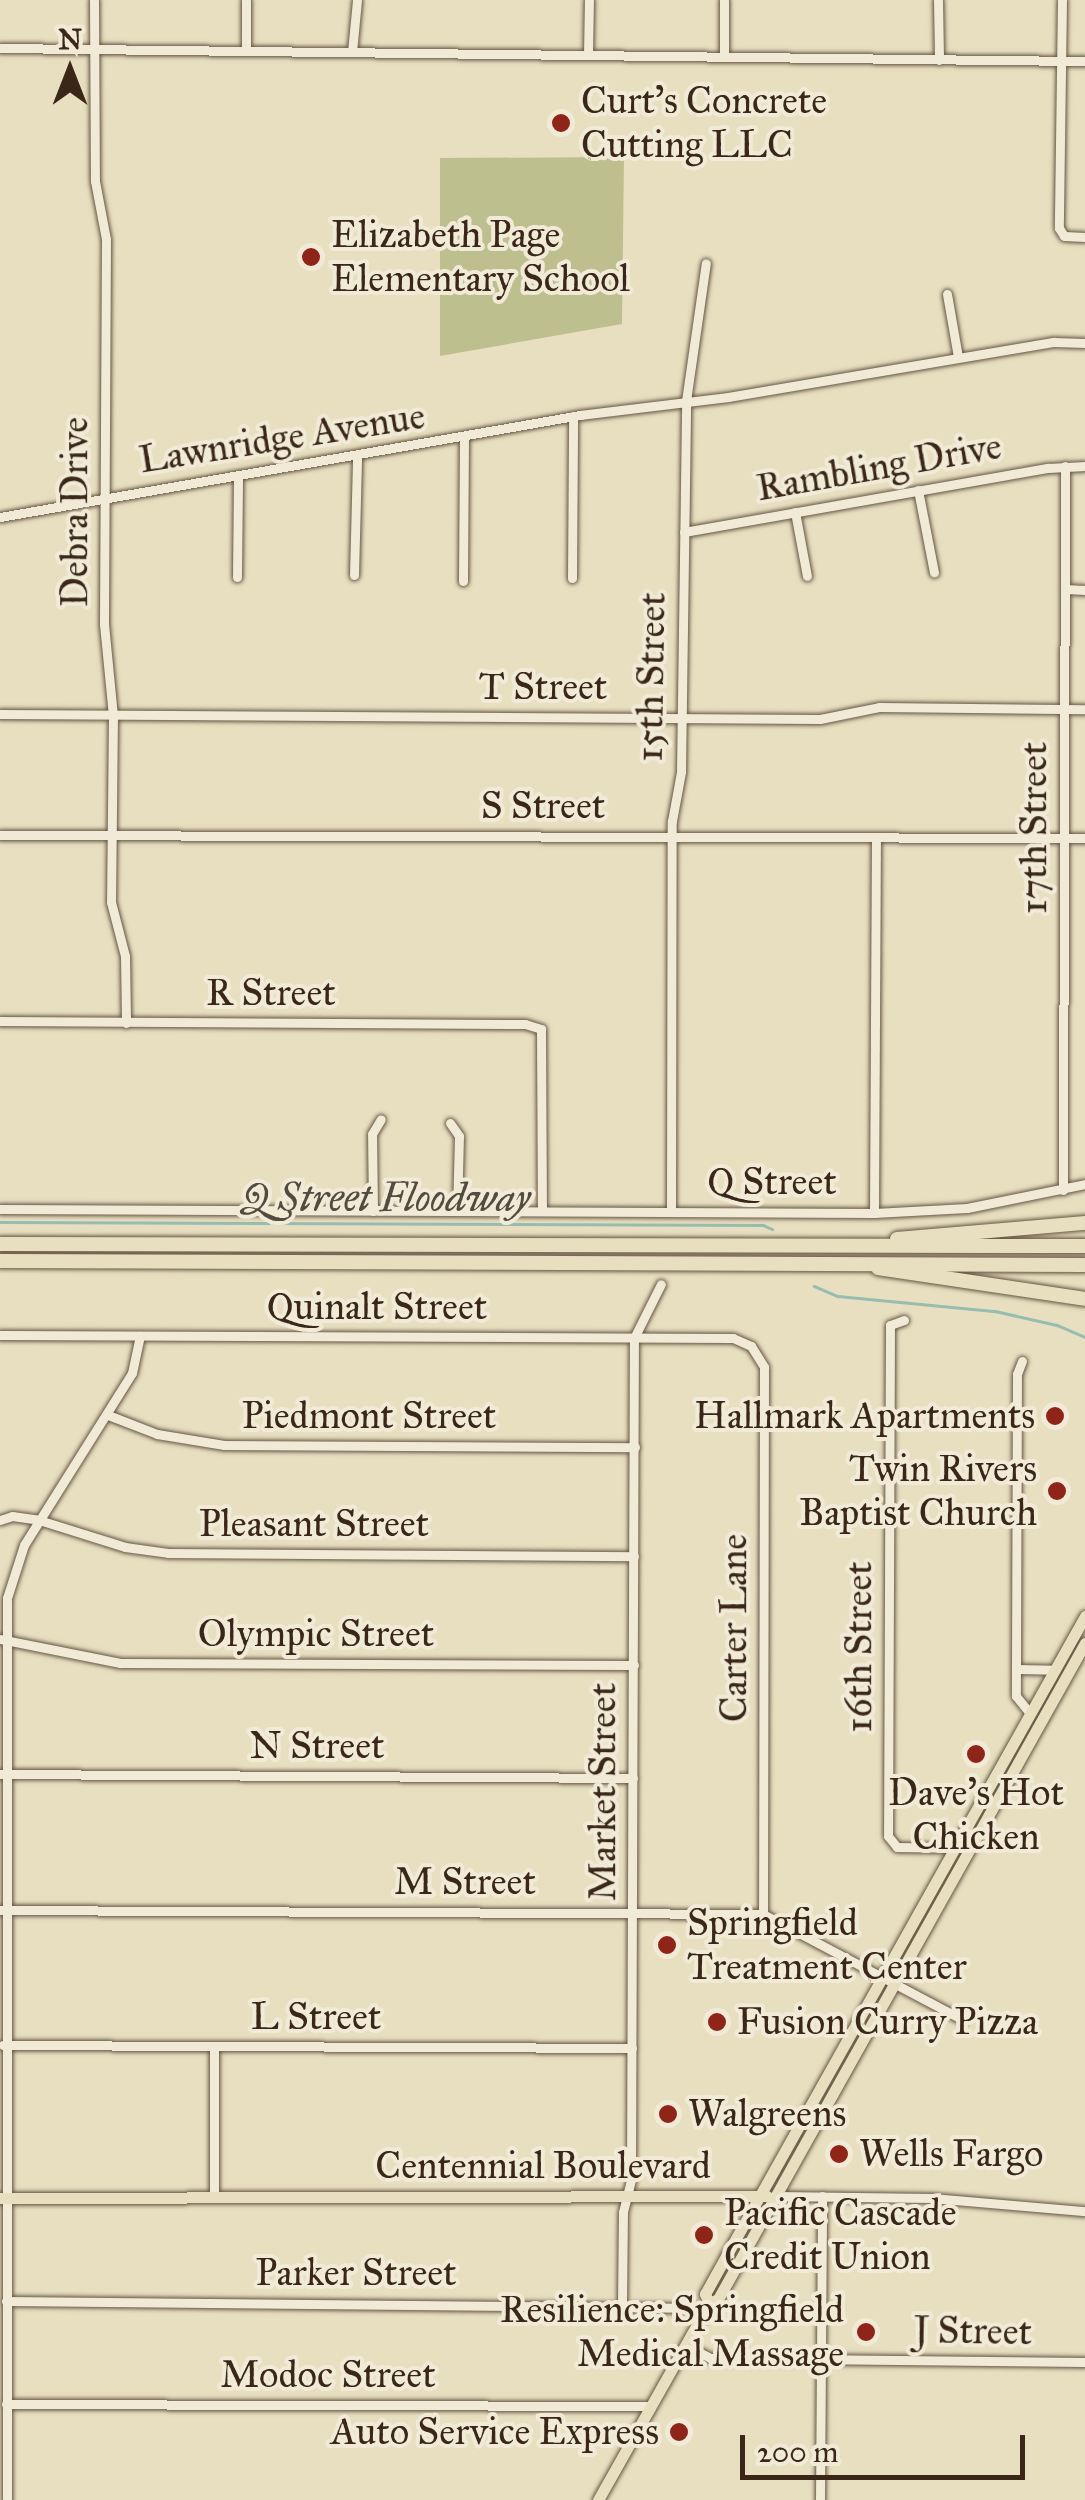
<!DOCTYPE html>
<html>
<head>
<meta charset="utf-8">
<style>
  body { margin:0 }
  #map { position:relative; width:1085px; height:2500px; overflow:hidden; background:#e8dfc1; font-family:"IM FELL Great Primer",serif }
  div>[style] { position:absolute }
  .green>* { inset:0; background:#bdc08e }
  .stream>* { height:2.5px; margin:-1.25px; padding:0 1.25px; transform-origin:1.25px; border-radius:1.25px; background:#97bdb0 }
  .roads { filter:drop-shadow(0 0 2px #665542) drop-shadow(0 0 2px #665542) }
  .minor>* { height:9px; margin:-4.5px; padding:0 4.5px; transform-origin:4.5px; border-radius:4.5px; background:#f0ead7 }
  .major>* { height:11px; margin:-5.5px; padding:0 5.5px; transform-origin:5.5px; border-radius:5.5px; background:#e8dfc1 }
  .highway>* { height:14px; margin:-7px; padding:0 7px; transform-origin:7px; border-radius:7px; background:#e8dfc1 }
  .dots>* { width:28px; height:28px; translate:-50% -50%; box-sizing:border-box; border:5px solid #f0ead7; border-radius:50% }
  span { translate:-50% -50%; white-space:nowrap; text-align:center; line-height:1.15; -webkit-text-stroke:8px #f0ead7; paint-order:stroke }
  .poi-label { font-size:38px; color:#3a2718 }
  .left { translate:0 -50%; text-align:left }
  .right { translate:-100% -50%; text-align:right }
  .street-label { font-size:38px; color:#3a2718 }
  .water-label { font-size:40px; color:#514c3e; font-style:italic }
  .north { position:absolute; left:20px; top:20px; width:100px; height:100px; -webkit-text-stroke:8px #f0ead7; paint-order:stroke; rotate:0deg; font-size:28px; font-weight:700; line-height:40px; text-align:center; color:#3a2718 }
  .north::after { content:''; display:block; margin:auto; width:35px; height:45px; background:#3a2718; clip-path:polygon(50% 0,100% 100%,50% 72%,0 100%) }
  .scale { position:absolute; left:740px; top:2435px; width:285px; height:45px; box-sizing:border-box; border:5px solid #3a2718; border-top:0; padding-left:12px; font-size:30px; line-height:35px; white-space:nowrap; color:#3a2718; -webkit-text-stroke:8px #f0ead7; paint-order:stroke }
</style>
</head>
<body>
<div id="map">
  <div class="green">
    <i style="clip-path:polygon(624px 157px,622px 324px,440px 356px,440px 158px)"></i>
  </div>
  <div class="stream">
    <i style="left:0;top:1222px;width:763px;rotate:0.23deg"></i>
    <i style="left:763px;top:1225px;width:10px;rotate:24deg"></i>
    <i style="left:814px;top:1286px;width:26px;rotate:23deg"></i>
    <i style="left:838px;top:1296px;width:158px;rotate:5.5deg"></i>
    <i style="left:995px;top:1311px;width:64px;rotate:12.7deg"></i>
    <i style="left:1057px;top:1325px;width:30px;rotate:23deg"></i>
  </div>
  <div class="roads">
    <div class="minor">
      <i style="left:94px;top:0;width:181px;rotate:89.7deg"></i>
      <i style="left:95px;top:181px;width:59px;rotate:79.3deg"></i>
      <i style="left:106px;top:239px;width:385px;rotate:90.3deg"></i>
      <i style="left:104px;top:624px;width:91px;rotate:84.4deg"></i>
      <i style="left:113px;top:715px;width:187px;rotate:90.6deg"></i>
      <i style="left:111px;top:902px;width:56px;rotate:75.5deg"></i>
      <i style="left:125px;top:956px;width:67px;rotate:89.1deg"></i>
      <i style="left:938px;top:0;width:60px;rotate:89deg"></i>
      <i style="left:1062px;top:0;width:228px;rotate:90.8deg"></i>
      <i style="left:1059px;top:228px;width:9px;rotate:58deg"></i>
      <i style="left:1064px;top:236px;width:21px;rotate:3deg"></i>
      <i style="left:0;top:48px;width:1085px;rotate:0.69deg"></i>
      <i style="left:246px;top:51px;width:51px;rotate:-90deg"></i>
      <i style="left:352px;top:52px;width:52px;rotate:-84.5deg"></i>
      <i style="left:588px;top:55px;width:55px;rotate:-89deg"></i>
      <i style="left:724px;top:57px;width:57px;rotate:-90deg"></i>
      <i style="left:947px;top:294px;width:64px;rotate:80.1deg"></i>
      <i style="left:918px;top:490px;width:84px;rotate:79deg"></i>
      <i style="left:795px;top:512px;width:65px;rotate:79.4deg"></i>
      <i style="left:0;top:517px;width:589px;rotate:-9.97deg"></i>
      <i style="left:580px;top:415px;width:149px;rotate:-6.9deg"></i>
      <i style="left:728px;top:397px;width:331px;rotate:-9.6deg"></i>
      <i style="left:1054px;top:342px;width:31px;rotate:2deg"></i>
      <i style="left:684px;top:532px;width:370px;rotate:-10deg"></i>
      <i style="left:1048px;top:468px;width:37px;rotate:-3deg"></i>
      <i style="left:354px;top:575px;width:118px;rotate:-88.5deg"></i>
      <i style="left:237px;top:577px;width:100px;rotate:-89.4deg"></i>
      <i style="left:572px;top:578px;width:162px;rotate:-89.6deg"></i>
      <i style="left:463px;top:581px;width:143px;rotate:-89.6deg"></i>
      <i style="left:1065px;top:589px;width:20px;rotate:3deg"></i>
      <i style="left:0;top:714px;width:820px;rotate:0.35deg"></i>
      <i style="left:820px;top:719px;width:60px;rotate:-11.5deg"></i>
      <i style="left:879px;top:707px;width:206px;rotate:0.6deg"></i>
      <i style="left:0;top:835px;width:1085px;rotate:0.16deg"></i>
      <i style="left:0;top:1021px;width:525px;rotate:0.33deg"></i>
      <i style="left:525px;top:1024px;width:17px;rotate:17deg"></i>
      <i style="left:541px;top:1029px;width:182px;rotate:89.7deg"></i>
      <i style="left:450px;top:1123px;width:16px;rotate:55deg"></i>
      <i style="left:459px;top:1136px;width:74px;rotate:91.5deg"></i>
      <i style="left:1063px;top:1190px;width:724px;rotate:-89.84deg"></i>
      <i style="left:0;top:1209px;width:874px;rotate:0.26deg"></i>
      <i style="left:874px;top:1213px;width:93px;rotate:-3.1deg"></i>
      <i style="left:967px;top:1208px;width:120px;rotate:-11.5deg"></i>
      <i style="left:373px;top:1211px;width:77px;rotate:-90.7deg"></i>
      <i style="left:372px;top:1134px;width:17px;rotate:-59deg"></i>
      <i style="left:671px;top:1212px;width:391px;rotate:-89.9deg"></i>
      <i style="left:672px;top:821px;width:50px;rotate:-79.6deg"></i>
      <i style="left:681px;top:772px;width:371px;rotate:-89.2deg"></i>
      <i style="left:686px;top:401px;width:139px;rotate:-81.8deg"></i>
      <i style="left:874px;top:1213px;width:376px;rotate:-89.7deg"></i>
      <i style="left:904px;top:1320px;width:15px;rotate:160deg"></i>
      <i style="left:890px;top:1325px;width:511px;rotate:90.22deg"></i>
      <i style="left:888px;top:1836px;width:14px;rotate:51deg"></i>
      <i style="left:897px;top:1847px;width:73px;rotate:0.8deg"></i>
      <i style="left:0;top:1335px;width:733px;rotate:0.23deg"></i>
      <i style="left:733px;top:1338px;width:20px;rotate:24deg"></i>
      <i style="left:751px;top:1346px;width:25px;rotate:58deg"></i>
      <i style="left:764px;top:1367px;width:547px;rotate:90.1deg"></i>
      <i style="left:1022px;top:1361px;width:14px;rotate:111deg"></i>
      <i style="left:1017px;top:1374px;width:322px;rotate:90.2deg"></i>
      <i style="left:1016px;top:1696px;width:22px;rotate:51deg"></i>
      <i style="left:108px;top:1415px;width:53px;rotate:21.2deg"></i>
      <i style="left:157px;top:1434px;width:68px;rotate:9.3deg"></i>
      <i style="left:224px;top:1445px;width:411px;rotate:0.3deg"></i>
      <i style="left:0;top:1520px;width:13px;rotate:-18deg"></i>
      <i style="left:12px;top:1516px;width:27px;rotate:8deg"></i>
      <i style="left:39px;top:1520px;width:90px;rotate:17.4deg"></i>
      <i style="left:125px;top:1547px;width:43px;rotate:7.9deg"></i>
      <i style="left:168px;top:1553px;width:466px;rotate:0.4deg"></i>
      <i style="left:0;top:1639px;width:122px;rotate:11.3deg"></i>
      <i style="left:120px;top:1663px;width:514px;rotate:0.22deg"></i>
      <i style="left:1016px;top:1669px;width:39px;rotate:1deg"></i>
      <i style="left:0;top:1774px;width:633px;rotate:0.36deg"></i>
      <i style="left:0;top:1910px;width:763px;rotate:0.3deg"></i>
      <i style="left:763px;top:1914px;width:226px;rotate:27.9deg"></i>
      <i style="left:3px;top:2045px;width:629px;rotate:0.27deg"></i>
      <i style="left:776px;top:2196px;width:156px;rotate:0.7deg"></i>
      <i style="left:932px;top:2198px;width:154px;rotate:4.9deg"></i>
      <i style="left:214px;top:2197px;width:151px;rotate:-90deg"></i>
      <i style="left:6px;top:2301px;width:700px;rotate:0.57deg"></i>
      <i style="left:622px;top:2305px;width:93px;rotate:-89.4deg"></i>
      <i style="left:623px;top:2212px;width:33px;rotate:-76deg"></i>
      <i style="left:631px;top:2180px;width:842px;rotate:-89.8deg"></i>
      <i style="left:634px;top:1338px;width:60px;rotate:-63.4deg"></i>
      <i style="left:685px;top:2345px;width:28px;rotate:27deg"></i>
      <i style="left:710px;top:2358px;width:375px;rotate:0.6deg"></i>
      <i style="left:6px;top:2404px;width:644px;rotate:0.18deg"></i>
      <i style="left:7px;top:2500px;width:902px;rotate:-90deg"></i>
      <i style="left:7px;top:1598px;width:56px;rotate:-72.2deg"></i>
      <i style="left:24px;top:1545px;width:203px;rotate:-57.9deg"></i>
      <i style="left:132px;top:1373px;width:38px;rotate:-78deg"></i>
      <i style="left:820px;top:2500px;width:304px;rotate:-89.6deg"></i>
    </div>
    <div class="major">
      <i style="left:0;top:2198px;width:767px;rotate:-0.15deg"></i>
      <i style="left:709px;top:2303px;width:10px;rotate:-114deg"></i>
      <i style="left:705px;top:2294px;width:43px;rotate:-61.1deg"></i>
      <i style="left:726px;top:2256px;width:734px;rotate:-60.71deg"></i>
      <i style="left:598px;top:2500px;width:226px;rotate:-60.6deg"></i>
      <i style="left:709px;top:2303px;width:10px;rotate:-24deg"></i>
      <i style="left:718px;top:2299px;width:752px;rotate:-60.78deg"></i>
    </div>
    <div class="highway">
      <i style="left:897px;top:1239px;width:189px;rotate:-4.9deg"></i>
      <i style="left:0;top:1244px;width:1085px;rotate:0.11deg"></i>
      <i style="left:0;top:1261px;width:1085px;rotate:0.21deg"></i>
      <i style="left:878px;top:1268px;width:209px;rotate:8.5deg"></i>
    </div>
  </div>
  <div class="dots">
    <i style="left:561px;top:123px;background:#8f2418"></i>
    <i style="left:311px;top:257px;background:#8f2418"></i>
    <i style="left:1055px;top:1416px;background:#8f2418"></i>
    <i style="left:1057px;top:1491px;background:#8f2418"></i>
    <i style="left:976px;top:1754px;background:#8f2418"></i>
    <i style="left:667px;top:1945px;background:#8f2418"></i>
    <i style="left:717px;top:2022px;background:#8f2418"></i>
    <i style="left:668px;top:2114px;background:#8f2418"></i>
    <i style="left:839px;top:2154px;background:#8f2418"></i>
    <i style="left:704px;top:2235px;background:#8f2418"></i>
    <i style="left:866px;top:2332px;background:#8f2418"></i>
    <i style="left:679px;top:2432px;background:#8f2418"></i>
  </div>
  <div class="poi-label">
    <span class="left" style="left:581px;top:123px">Curt's Concrete<br>Cutting LLC</span>
    <span class="left" style="left:331px;top:257px">Elizabeth Page<br>Elementary School</span>
    <span class="right" style="left:1035px;top:1416px">Hallmark Apartments</span>
    <span class="right" style="left:1037px;top:1491px">Twin Rivers<br>Baptist Church</span>
    <span style="left:976px;top:1815px">Dave's Hot<br>Chicken</span>
    <span class="left" style="left:687px;top:1945px">Springfield<br>Treatment Center</span>
    <span class="left" style="left:737px;top:2022px">Fusion Curry Pizza</span>
    <span class="left" style="left:688px;top:2114px">Walgreens</span>
    <span class="left" style="left:859px;top:2154px">Wells Fargo</span>
    <span class="left" style="left:724px;top:2235px">Pacific Cascade<br>Credit Union</span>
    <span class="right" style="left:844px;top:2332px">Resilience: Springfield<br>Medical Massage</span>
    <span class="right" style="left:659px;top:2432px">Auto Service Express</span>
  </div>
  <div class="street-label">
    <span style="left:282px;top:438px;rotate:-9deg">Lawnridge Avenue</span>
    <span style="left:879px;top:467px;rotate:-10deg">Rambling Drive</span>
    <span style="left:75px;top:512px;rotate:-90deg">Debra Drive</span>
    <span style="left:651px;top:677px;rotate:-89deg">15th Street</span>
    <span style="left:543px;top:687px">T Street</span>
    <span style="left:543px;top:806px">S Street</span>
    <span style="left:1034px;top:828px;rotate:-90deg">17th Street</span>
    <span style="left:271px;top:993px">R Street</span>
    <span style="left:772px;top:1182px">Q Street</span>
    <span style="left:377px;top:1307px">Quinalt Street</span>
    <span style="left:369px;top:1416px">Piedmont Street</span>
    <span style="left:314px;top:1524px">Pleasant Street</span>
    <span style="left:734px;top:1628px;rotate:-90deg">Carter Lane</span>
    <span style="left:316px;top:1634px">Olympic Street</span>
    <span style="left:859px;top:1647px;rotate:-90deg">16th Street</span>
    <span style="left:317px;top:1746px">N Street</span>
    <span style="left:603px;top:1792px;rotate:-90deg">Market Street</span>
    <span style="left:465px;top:1882px">M Street</span>
    <span style="left:316px;top:2017px">L Street</span>
    <span style="left:543px;top:2166px">Centennial Boulevard</span>
    <span style="left:356px;top:2273px">Parker Street</span>
    <span style="left:973px;top:2331px;rotate:1deg">J Street</span>
    <span style="left:328px;top:2375px">Modoc Street</span>
  </div>
  <div class="water-label">
    <span style="left:386px;top:1198px">Q Street Floodway</span>
  </div>
  <div class="north">N</div>
  <div class="scale">200 m</div>
</div>
</body>
</html>
